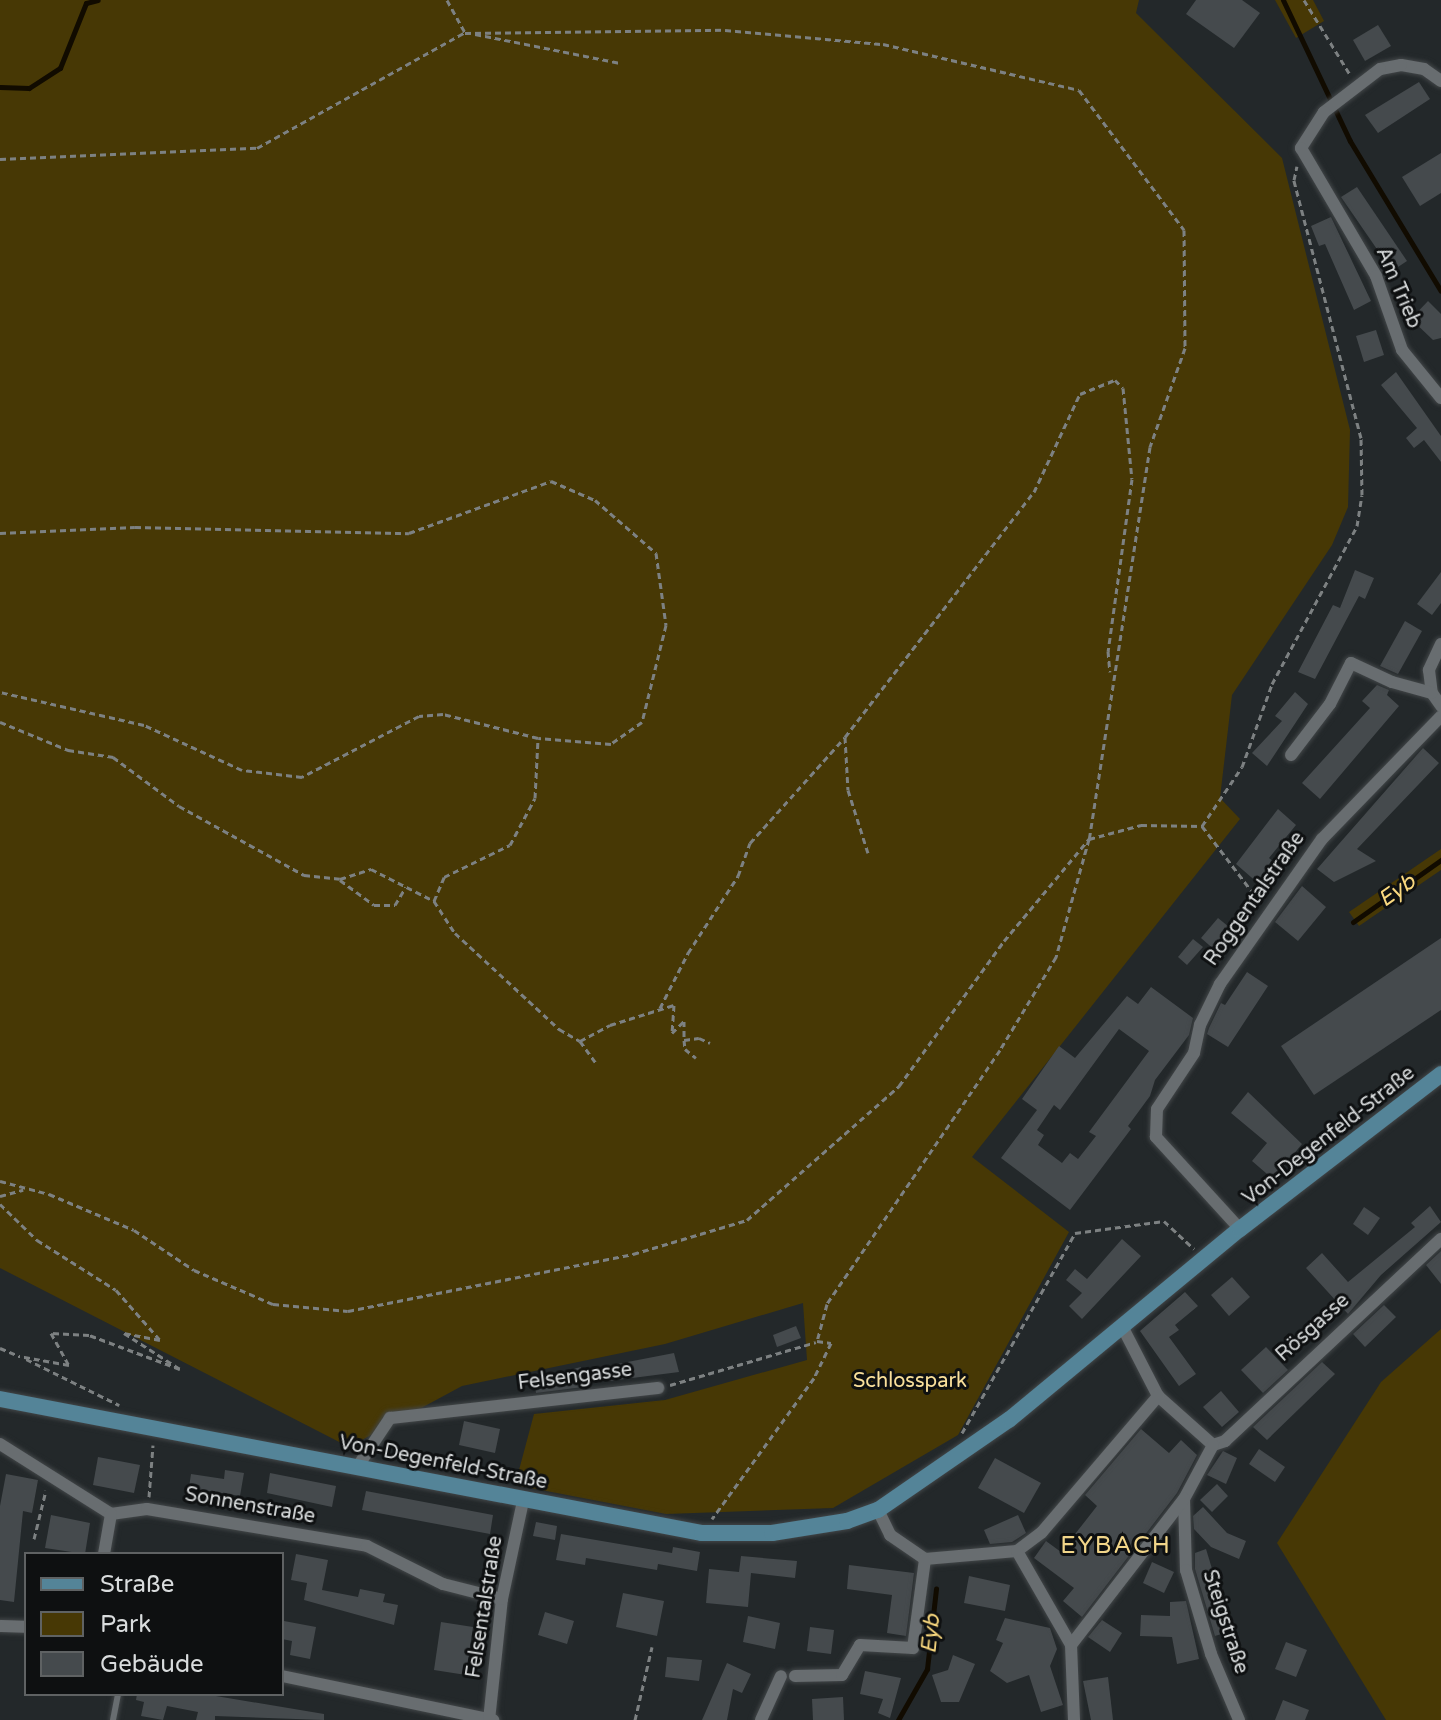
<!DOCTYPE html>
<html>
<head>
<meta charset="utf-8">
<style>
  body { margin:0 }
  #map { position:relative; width:1441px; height:1720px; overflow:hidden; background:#23282a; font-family:"Varela Round",sans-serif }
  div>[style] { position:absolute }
  .green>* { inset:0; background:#473805 }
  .stream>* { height:5px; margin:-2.5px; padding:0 2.5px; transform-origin:2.5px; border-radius:2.5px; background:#110b00 }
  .building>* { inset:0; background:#454a4d }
  .path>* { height:3px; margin-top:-1.5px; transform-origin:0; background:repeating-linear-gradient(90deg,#7d8182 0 6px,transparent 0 10px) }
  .roads { filter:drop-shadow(0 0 2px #424648) drop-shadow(0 0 2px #424648) }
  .lane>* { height:6px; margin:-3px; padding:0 3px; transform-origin:3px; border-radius:3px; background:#686d70 }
  .street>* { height:12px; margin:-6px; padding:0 6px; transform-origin:6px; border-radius:6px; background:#686d70 }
  .secondary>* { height:16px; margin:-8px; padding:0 8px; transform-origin:8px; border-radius:8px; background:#548498 }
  span { translate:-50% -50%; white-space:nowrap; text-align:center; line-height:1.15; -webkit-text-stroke:6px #0e1011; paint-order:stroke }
  .street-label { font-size:20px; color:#d9dcdd }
  .park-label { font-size:20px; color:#fae09b }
  .water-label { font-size:22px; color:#fad97f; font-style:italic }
  .quarter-label { font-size:24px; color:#f1d589; letter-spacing:2px }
  .legend { position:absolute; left:24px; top:1552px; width:260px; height:144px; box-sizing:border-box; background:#0e1011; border:2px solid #5f6263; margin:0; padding:10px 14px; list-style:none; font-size:24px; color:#d9dcdd }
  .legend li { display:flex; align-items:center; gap:16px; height:40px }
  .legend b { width:40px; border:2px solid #5f6263 }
</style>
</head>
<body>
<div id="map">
  <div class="green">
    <i style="clip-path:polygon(0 0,1139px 0,1136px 13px,1282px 158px,1350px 430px,1348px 507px,1332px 545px,1232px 695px,1220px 798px,1240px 819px,972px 1157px,1069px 1232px,958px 1435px,833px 1508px,666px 1514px,515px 1485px,534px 1414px,665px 1400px,807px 1360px,803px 1303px,665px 1344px,462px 1386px,349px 1447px,0 1268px)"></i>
    <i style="clip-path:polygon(1275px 0,1313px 0,1324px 21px,1296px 38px)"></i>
    <i style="clip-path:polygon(1441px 849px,1441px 870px,1359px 926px,1349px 912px)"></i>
    <i style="clip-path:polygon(1441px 1329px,1441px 1720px,1386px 1720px,1277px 1543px,1381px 1382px)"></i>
  </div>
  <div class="stream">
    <i style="left:1283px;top:0;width:156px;rotate:64.6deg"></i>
    <i style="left:1350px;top:141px;width:175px;rotate:58.8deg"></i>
    <i style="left:0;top:87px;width:29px;rotate:2deg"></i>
    <i style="left:29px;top:88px;width:37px;rotate:-33deg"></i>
    <i style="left:60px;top:68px;width:70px;rotate:-68.2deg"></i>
    <i style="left:86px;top:3px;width:12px;rotate:-14deg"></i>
    <i style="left:1353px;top:922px;width:108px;rotate:-35.2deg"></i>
    <i style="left:898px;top:1720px;width:59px;rotate:-60.4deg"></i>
    <i style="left:927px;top:1669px;width:81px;rotate:-83.6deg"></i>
  </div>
  <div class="building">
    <i style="clip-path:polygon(1196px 0,1242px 0,1260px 13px,1234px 48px,1186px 14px)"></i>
    <i style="clip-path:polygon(1378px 25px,1391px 46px,1365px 61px,1353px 40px)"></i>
    <i style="clip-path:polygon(1419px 82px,1430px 99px,1378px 133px,1365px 115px)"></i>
    <i style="clip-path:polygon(1441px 153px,1441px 193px,1420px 206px,1402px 177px)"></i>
    <i style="clip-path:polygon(1357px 187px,1407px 261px,1392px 271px,1341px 197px)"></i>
    <i style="clip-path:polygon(1331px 217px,1371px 301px,1354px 310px,1325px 244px,1319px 246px,1311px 226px)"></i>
    <i style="clip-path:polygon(1428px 301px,1441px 314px,1441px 338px,1433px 340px,1411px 319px)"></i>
    <i style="clip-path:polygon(1376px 330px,1384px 355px,1364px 362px,1356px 336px)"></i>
    <i style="clip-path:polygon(1396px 372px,1441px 436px,1441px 462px,1424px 440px,1414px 448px,1406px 438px,1417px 428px,1381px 385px)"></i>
    <i style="clip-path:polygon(1355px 570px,1374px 578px,1365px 599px,1359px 596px,1315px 679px,1298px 672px,1333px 605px,1340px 608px)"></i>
    <i style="clip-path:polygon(1441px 572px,1441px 603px,1432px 615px,1417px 604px)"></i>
    <i style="clip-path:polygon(1405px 621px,1422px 631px,1398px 674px,1380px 666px)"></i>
    <i style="clip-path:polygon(1377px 685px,1389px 690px,1387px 695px,1399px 706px,1320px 799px,1302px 783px,1370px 708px,1362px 701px)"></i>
    <i style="clip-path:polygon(1295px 692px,1308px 704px,1267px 766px,1252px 753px,1282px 721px,1275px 716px)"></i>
    <i style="clip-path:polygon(1423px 748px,1439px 763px,1357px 849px,1376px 861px,1334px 882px,1317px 869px)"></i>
    <i style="clip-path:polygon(1278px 809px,1296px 825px,1269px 858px,1276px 864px,1259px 884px,1236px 864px)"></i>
    <i style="clip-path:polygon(1302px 886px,1326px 907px,1298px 941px,1275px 922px)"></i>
    <i style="clip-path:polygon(1218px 918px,1234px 931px,1217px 952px,1201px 938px)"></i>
    <i style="clip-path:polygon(1441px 938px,1441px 1010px,1314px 1095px,1281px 1046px)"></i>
    <i style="clip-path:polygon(1193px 939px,1203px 947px,1187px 965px,1178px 957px)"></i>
    <i style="clip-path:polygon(1247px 972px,1268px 986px,1228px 1047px,1207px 1034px,1209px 1028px,1221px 1003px,1225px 1005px)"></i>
    <i style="clip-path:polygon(evenodd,1151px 987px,1193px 1018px,1189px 1035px,1155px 1080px,1150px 1096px,1128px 1126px,1131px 1129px,1070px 1210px,1001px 1158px,1037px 1110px,1022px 1099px,1059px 1046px,1075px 1058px,1127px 996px,1138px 1004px,1151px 987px,1119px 1029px,1149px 1051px,1089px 1132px,1096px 1136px,1078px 1159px,1070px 1153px,1062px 1163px,1038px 1145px,1044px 1135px,1037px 1130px,1054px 1105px,1060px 1110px,1119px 1029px)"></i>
    <i style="clip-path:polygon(1248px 1092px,1302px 1144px,1273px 1179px,1252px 1161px,1267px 1143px,1231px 1113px)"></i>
    <i style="clip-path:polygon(1430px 1206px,1441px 1222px,1381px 1275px,1348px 1314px,1306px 1268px,1322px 1253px,1348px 1282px,1415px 1227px,1411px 1223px)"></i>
    <i style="clip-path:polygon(1364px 1207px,1380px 1218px,1368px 1235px,1353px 1224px)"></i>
    <i style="clip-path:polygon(1122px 1239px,1141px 1256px,1082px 1319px,1069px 1306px,1082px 1293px,1066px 1280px,1075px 1269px,1087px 1279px)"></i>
    <i style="clip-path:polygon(1441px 1251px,1441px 1284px,1426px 1265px)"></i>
    <i style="clip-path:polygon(1232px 1277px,1250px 1297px,1229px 1316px,1211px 1295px)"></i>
    <i style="clip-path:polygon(1185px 1292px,1198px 1306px,1175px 1325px,1179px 1330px,1169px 1337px,1196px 1374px,1179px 1386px,1140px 1331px)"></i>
    <i style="clip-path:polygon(1384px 1305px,1396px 1317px,1365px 1347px,1353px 1334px)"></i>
    <i style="clip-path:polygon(796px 1326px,801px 1338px,777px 1347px,773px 1335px)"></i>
    <i style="clip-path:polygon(1266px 1347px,1288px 1370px,1263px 1393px,1241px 1370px)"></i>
    <i style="clip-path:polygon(674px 1353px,679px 1372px,609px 1381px,607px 1366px)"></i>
    <i style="clip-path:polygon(1322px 1362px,1335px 1374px,1267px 1440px,1253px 1427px)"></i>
    <i style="clip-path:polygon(581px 1367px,583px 1387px,536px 1393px,534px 1379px)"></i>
    <i style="clip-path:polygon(1221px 1391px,1239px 1412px,1222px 1427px,1203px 1407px)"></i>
    <i style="clip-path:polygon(464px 1421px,500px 1429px,495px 1453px,459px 1445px)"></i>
    <i style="clip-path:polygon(1141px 1429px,1169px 1453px,1181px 1440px,1197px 1455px,1177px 1493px,1082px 1617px,1063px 1601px,1074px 1588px,1034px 1558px,1046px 1541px,1061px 1552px,1097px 1506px,1085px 1495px)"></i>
    <i style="clip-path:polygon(1259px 1449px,1285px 1467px,1275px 1482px,1249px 1464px)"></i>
    <i style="clip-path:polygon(1223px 1451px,1237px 1458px,1226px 1484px,1207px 1475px)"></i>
    <i style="clip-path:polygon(98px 1457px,140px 1465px,134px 1493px,93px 1485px)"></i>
    <i style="clip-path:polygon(995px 1458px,1041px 1483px,1024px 1513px,978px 1488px)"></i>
    <i style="clip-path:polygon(225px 1470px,244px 1473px,240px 1496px,204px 1490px,201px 1504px,187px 1501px,191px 1474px,224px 1479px)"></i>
    <i style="clip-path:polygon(270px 1473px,336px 1486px,332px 1507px,267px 1493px)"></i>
    <i style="clip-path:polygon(6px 1474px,38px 1480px,32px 1513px,23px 1511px,14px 1602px,0 1600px,0 1506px)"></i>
    <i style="clip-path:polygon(1217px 1484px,1228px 1496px,1212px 1512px,1200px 1500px)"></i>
    <i style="clip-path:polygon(366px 1491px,493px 1515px,490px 1534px,362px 1510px)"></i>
    <i style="clip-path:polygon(1203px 1507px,1227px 1533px,1246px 1541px,1239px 1559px,1211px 1547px,1194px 1529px,1193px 1516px)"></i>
    <i style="clip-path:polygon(51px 1515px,90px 1523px,85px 1554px,45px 1548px)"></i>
    <i style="clip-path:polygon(1018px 1515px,1026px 1533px,1012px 1542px,990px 1544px,984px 1530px)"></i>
    <i style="clip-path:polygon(536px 1522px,557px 1526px,555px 1540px,533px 1536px)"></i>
    <i style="clip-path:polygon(561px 1534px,672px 1553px,673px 1547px,700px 1552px,697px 1571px,658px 1564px,657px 1570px,586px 1558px,585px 1565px,556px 1560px)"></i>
    <i style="clip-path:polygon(1206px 1549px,1231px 1631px,1215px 1636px,1195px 1569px,1195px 1553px)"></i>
    <i style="clip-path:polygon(296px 1554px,328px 1560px,322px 1590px,358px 1597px,360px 1589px,385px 1594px,383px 1602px,398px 1605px,394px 1625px,304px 1600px,307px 1583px,291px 1580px)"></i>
    <i style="clip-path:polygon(741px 1556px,797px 1561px,795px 1578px,751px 1573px,748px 1607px,706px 1603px,709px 1569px,739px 1572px)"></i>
    <i style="clip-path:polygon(1152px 1562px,1174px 1572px,1164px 1593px,1143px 1583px)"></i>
    <i style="clip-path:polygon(849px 1565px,914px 1573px,906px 1636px,887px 1633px,892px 1595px,847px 1589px)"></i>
    <i style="clip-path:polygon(969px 1576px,1010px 1585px,1005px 1611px,964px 1603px)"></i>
    <i style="clip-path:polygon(623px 1593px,664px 1601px,657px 1636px,616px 1627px)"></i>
    <i style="clip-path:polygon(1186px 1601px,1199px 1659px,1177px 1664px,1172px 1637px,1140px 1636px,1141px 1615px,1170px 1616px,1170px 1602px)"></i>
    <i style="clip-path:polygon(545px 1612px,574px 1621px,567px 1644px,538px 1635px)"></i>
    <i style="clip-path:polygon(748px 1616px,780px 1623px,775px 1649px,743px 1642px)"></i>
    <i style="clip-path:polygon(1005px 1618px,1050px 1628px,1057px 1649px,1050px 1666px,1063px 1705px,1041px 1712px,1029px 1675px,1007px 1683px,990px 1671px,1003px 1643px,996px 1640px)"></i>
    <i style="clip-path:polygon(1102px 1620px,1122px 1633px,1110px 1652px,1088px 1637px)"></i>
    <i style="clip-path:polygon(284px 1621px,316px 1627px,310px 1659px,290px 1655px,292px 1641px,282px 1639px)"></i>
    <i style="clip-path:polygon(441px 1622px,473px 1627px,466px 1675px,434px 1670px)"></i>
    <i style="clip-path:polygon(810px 1627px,834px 1630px,831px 1654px,807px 1651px)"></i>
    <i style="clip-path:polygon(1286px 1642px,1307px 1650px,1296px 1677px,1275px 1669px)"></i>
    <i style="clip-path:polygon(953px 1655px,975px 1664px,959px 1702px,941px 1702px,932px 1675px,948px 1670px)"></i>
    <i style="clip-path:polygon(667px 1657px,702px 1660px,699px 1681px,665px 1677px)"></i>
    <i style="clip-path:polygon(727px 1663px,751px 1674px,742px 1693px,733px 1689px,727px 1720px,702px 1720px)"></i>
    <i style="clip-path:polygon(865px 1671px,901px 1678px,890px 1718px,878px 1713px,883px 1699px,860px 1694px)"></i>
    <i style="clip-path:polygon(1108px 1677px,1113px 1720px,1091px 1720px,1083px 1681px)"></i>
    <i style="clip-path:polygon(137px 1694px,204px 1694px,324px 1714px,324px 1720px,215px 1716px,215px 1720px,196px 1720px,198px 1712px,167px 1706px,163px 1720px,141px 1716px,144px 1702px,136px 1700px)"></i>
    <i style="clip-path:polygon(843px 1697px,844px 1720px,813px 1720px,812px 1699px)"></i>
    <i style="clip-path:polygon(1283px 1700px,1309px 1710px,1305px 1720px,1275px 1720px)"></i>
  </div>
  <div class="path">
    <i style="left:447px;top:0;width:38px;rotate:61deg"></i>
    <i style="left:465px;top:33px;width:260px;rotate:-0.7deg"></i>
    <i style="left:725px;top:30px;width:159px;rotate:5.1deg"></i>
    <i style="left:883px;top:44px;width:201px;rotate:13.2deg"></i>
    <i style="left:1079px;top:90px;width:175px;rotate:53.1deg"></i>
    <i style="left:1184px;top:230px;width:118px;rotate:89.5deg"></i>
    <i style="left:1185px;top:348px;width:105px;rotate:109.5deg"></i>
    <i style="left:1150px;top:447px;width:397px;rotate:98.8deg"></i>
    <i style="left:1089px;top:839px;width:123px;rotate:105.6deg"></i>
    <i style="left:1056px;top:957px;width:109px;rotate:121.1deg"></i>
    <i style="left:1000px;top:1050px;width:307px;rotate:124.3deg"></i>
    <i style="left:827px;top:1304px;width:38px;rotate:105deg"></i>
    <i style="left:817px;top:1341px;width:14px;rotate:8deg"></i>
    <i style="left:831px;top:1343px;width:39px;rotate:116deg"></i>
    <i style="left:814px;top:1378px;width:174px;rotate:125.9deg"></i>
    <i style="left:1304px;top:0;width:89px;rotate:58.3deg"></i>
    <i style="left:475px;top:34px;width:148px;rotate:11.3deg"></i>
    <i style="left:0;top:159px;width:257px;rotate:-2.5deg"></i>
    <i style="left:257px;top:148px;width:237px;rotate:-29.1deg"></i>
    <i style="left:0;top:533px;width:135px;rotate:-2.5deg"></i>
    <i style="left:135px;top:527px;width:274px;rotate:1.3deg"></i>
    <i style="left:409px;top:533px;width:151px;rotate:-20.1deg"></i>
    <i style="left:551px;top:481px;width:48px;rotate:23.4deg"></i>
    <i style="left:595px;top:500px;width:81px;rotate:41deg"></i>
    <i style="left:656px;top:553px;width:73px;rotate:82.1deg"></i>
    <i style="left:666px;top:625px;width:100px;rotate:103.9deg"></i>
    <i style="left:642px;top:722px;width:38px;rotate:145deg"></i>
    <i style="left:611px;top:744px;width:73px;rotate:-175.3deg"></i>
    <i style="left:538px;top:738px;width:98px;rotate:-165.8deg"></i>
    <i style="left:443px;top:714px;width:24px;rotate:175deg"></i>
    <i style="left:419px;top:716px;width:132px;rotate:152.5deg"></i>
    <i style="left:302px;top:777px;width:60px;rotate:-173.3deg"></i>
    <i style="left:242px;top:770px;width:108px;rotate:-155.3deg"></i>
    <i style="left:144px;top:725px;width:148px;rotate:-167.1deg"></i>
    <i style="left:0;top:722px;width:74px;rotate:22.4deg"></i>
    <i style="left:68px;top:750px;width:46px;rotate:8.8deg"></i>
    <i style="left:113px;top:757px;width:82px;rotate:36.6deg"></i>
    <i style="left:179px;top:806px;width:143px;rotate:28.9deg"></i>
    <i style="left:304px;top:875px;width:36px;rotate:6deg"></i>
    <i style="left:340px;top:879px;width:33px;rotate:-18deg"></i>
    <i style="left:371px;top:869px;width:71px;rotate:26.9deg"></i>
    <i style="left:434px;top:901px;width:38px;rotate:57deg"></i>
    <i style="left:455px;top:933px;width:142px;rotate:42.7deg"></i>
    <i style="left:559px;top:1029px;width:24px;rotate:30deg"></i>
    <i style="left:580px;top:1041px;width:34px;rotate:-28deg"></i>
    <i style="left:610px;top:1025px;width:67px;rotate:-17.4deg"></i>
    <i style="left:674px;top:1005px;width:28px;rotate:94deg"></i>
    <i style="left:845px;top:737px;width:53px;rotate:86.8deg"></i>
    <i style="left:848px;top:790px;width:66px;rotate:72.4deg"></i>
    <i style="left:1202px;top:826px;width:96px;rotate:52.7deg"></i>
    <i style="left:340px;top:880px;width:42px;rotate:36.3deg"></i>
    <i style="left:374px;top:905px;width:21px"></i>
    <i style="left:395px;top:905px;width:21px;rotate:-59deg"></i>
    <i style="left:434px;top:901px;width:26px;rotate:-67deg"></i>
    <i style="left:444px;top:877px;width:73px;rotate:-25.9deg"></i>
    <i style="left:510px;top:845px;width:53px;rotate:-62deg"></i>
    <i style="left:535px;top:798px;width:59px;rotate:-87.1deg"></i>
    <i style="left:660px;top:1008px;width:62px;rotate:-63deg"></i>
    <i style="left:688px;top:953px;width:92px;rotate:-57deg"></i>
    <i style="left:738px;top:876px;width:35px;rotate:-70deg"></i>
    <i style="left:750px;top:843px;width:142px;rotate:-48.1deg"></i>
    <i style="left:845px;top:737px;width:309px;rotate:-52.4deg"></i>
    <i style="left:1034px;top:492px;width:108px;rotate:-64.9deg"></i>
    <i style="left:1080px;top:394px;width:38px;rotate:-22deg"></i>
    <i style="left:1115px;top:380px;width:11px;rotate:45deg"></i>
    <i style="left:1123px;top:388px;width:91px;rotate:84.4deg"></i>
    <i style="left:1132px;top:479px;width:174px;rotate:97.9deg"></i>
    <i style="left:1108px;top:651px;width:21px;rotate:85deg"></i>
    <i style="left:672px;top:1033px;width:17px;rotate:-45deg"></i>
    <i style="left:684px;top:1021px;width:19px;rotate:90deg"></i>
    <i style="left:684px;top:1040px;width:15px;rotate:-8deg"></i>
    <i style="left:699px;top:1038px;width:12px;rotate:24deg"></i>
    <i style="left:684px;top:1040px;width:9px;rotate:84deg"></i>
    <i style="left:685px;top:1049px;width:14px;rotate:39deg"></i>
    <i style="left:580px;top:1041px;width:26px;rotate:54deg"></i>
    <i style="left:0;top:1181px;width:51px;rotate:14.9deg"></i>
    <i style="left:49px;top:1194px;width:92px;rotate:23deg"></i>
    <i style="left:134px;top:1230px;width:72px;rotate:33.7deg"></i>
    <i style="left:194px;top:1270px;width:86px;rotate:23.3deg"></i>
    <i style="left:273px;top:1304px;width:75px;rotate:5.3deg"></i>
    <i style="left:348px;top:1311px;width:291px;rotate:-11.3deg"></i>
    <i style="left:633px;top:1254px;width:119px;rotate:-16.6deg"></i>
    <i style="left:747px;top:1220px;width:203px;rotate:-41.4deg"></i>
    <i style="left:899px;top:1086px;width:179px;rotate:-54.1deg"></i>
    <i style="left:1004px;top:941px;width:133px;rotate:-50.2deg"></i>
    <i style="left:1089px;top:839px;width:54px;rotate:-15.1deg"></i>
    <i style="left:1141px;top:825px;width:61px;rotate:0.9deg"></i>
    <i style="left:1202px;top:826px;width:71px;rotate:-55.9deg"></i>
    <i style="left:1242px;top:767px;width:88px;rotate:-70.1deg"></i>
    <i style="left:1272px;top:684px;width:179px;rotate:-61.7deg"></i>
    <i style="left:1357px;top:526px;width:31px;rotate:-81deg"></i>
    <i style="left:1362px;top:495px;width:57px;rotate:-91deg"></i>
    <i style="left:1361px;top:438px;width:267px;rotate:-104.6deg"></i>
    <i style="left:1294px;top:180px;width:14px;rotate:-78deg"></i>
    <i style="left:0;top:1196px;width:24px;rotate:-15deg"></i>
    <i style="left:0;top:1204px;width:52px;rotate:44.2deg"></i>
    <i style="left:37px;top:1240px;width:93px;rotate:32.3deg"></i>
    <i style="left:116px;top:1290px;width:67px;rotate:48.7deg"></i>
    <i style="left:160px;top:1340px;width:37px;rotate:-169deg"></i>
    <i style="left:124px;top:1333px;width:67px;rotate:32.7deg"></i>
    <i style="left:180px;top:1369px;width:97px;rotate:-159.5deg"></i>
    <i style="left:89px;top:1335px;width:38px;rotate:-177deg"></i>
    <i style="left:51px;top:1333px;width:37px;rotate:61deg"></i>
    <i style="left:69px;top:1365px;width:51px;rotate:-169.8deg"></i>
    <i style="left:0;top:1348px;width:21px;rotate:23deg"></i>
    <i style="left:26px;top:1359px;width:104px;rotate:26.3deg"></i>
    <i style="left:670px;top:1385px;width:152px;rotate:-16.4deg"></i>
    <i style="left:962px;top:1433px;width:230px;rotate:-60.5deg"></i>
    <i style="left:1075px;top:1233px;width:90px;rotate:-7.7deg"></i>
    <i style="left:1164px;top:1221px;width:41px;rotate:43deg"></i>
    <i style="left:149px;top:1497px;width:52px;rotate:-85.6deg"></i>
    <i style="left:34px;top:1539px;width:50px;rotate:-76.2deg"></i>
    <i style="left:635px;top:1720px;width:75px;rotate:-76.9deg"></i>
  </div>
  <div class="roads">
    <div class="lane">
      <i style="left:113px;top:1720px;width:26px;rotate:-79deg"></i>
    </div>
    <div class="street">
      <i style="left:1441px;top:81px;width:21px;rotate:-145deg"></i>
      <i style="left:1424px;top:69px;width:23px;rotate:-170deg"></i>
      <i style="left:1401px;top:65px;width:21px;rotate:169deg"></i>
      <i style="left:1380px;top:69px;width:71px;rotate:142.5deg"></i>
      <i style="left:1324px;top:112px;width:43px;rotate:122.6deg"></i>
      <i style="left:1301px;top:148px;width:148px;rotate:59.6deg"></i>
      <i style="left:1376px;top:276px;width:78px;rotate:70.6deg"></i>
      <i style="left:1402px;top:350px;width:62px;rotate:50.9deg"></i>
      <i style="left:1441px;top:644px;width:29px;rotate:115deg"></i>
      <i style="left:1429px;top:670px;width:23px;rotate:83deg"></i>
      <i style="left:1432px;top:693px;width:16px;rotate:55deg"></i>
      <i style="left:1291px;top:755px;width:64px;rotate:-52.6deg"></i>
      <i style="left:1330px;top:704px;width:46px;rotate:-62.9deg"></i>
      <i style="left:1351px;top:663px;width:45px;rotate:24.9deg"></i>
      <i style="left:1392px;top:682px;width:41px;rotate:15.4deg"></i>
      <i style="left:1240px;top:1229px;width:125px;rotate:-132.4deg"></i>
      <i style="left:1156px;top:1137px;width:28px;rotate:-88deg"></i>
      <i style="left:1157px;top:1109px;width:67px;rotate:-56.5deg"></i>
      <i style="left:1194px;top:1053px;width:29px;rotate:-78deg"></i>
      <i style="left:1200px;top:1025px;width:46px;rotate:-64deg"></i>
      <i style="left:1220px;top:984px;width:177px;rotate:-54.9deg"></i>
      <i style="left:1322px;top:839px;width:171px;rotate:-45.9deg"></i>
      <i style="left:1123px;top:1328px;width:76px;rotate:62.8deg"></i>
      <i style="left:1158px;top:1396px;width:74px;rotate:41.7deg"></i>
      <i style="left:0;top:1444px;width:131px;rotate:32.2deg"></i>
      <i style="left:111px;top:1514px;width:36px;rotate:-8deg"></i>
      <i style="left:147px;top:1509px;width:223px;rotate:9.5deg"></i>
      <i style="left:367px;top:1546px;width:85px;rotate:26.6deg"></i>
      <i style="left:443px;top:1584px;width:61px;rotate:14.3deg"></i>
      <i style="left:1213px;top:1445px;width:13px;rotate:-18deg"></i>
      <i style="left:1225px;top:1441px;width:296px;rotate:-43.1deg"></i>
      <i style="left:1213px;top:1445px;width:61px;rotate:118.2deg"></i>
      <i style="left:1184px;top:1499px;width:71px;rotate:88.4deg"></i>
      <i style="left:1186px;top:1570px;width:88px;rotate:73.4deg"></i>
      <i style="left:1211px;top:1654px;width:72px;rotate:67deg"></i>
      <i style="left:358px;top:1466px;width:58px;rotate:-56.3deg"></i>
      <i style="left:390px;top:1418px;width:270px;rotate:-6.4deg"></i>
      <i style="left:878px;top:1510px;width:28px;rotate:64deg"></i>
      <i style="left:890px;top:1535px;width:42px;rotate:34.4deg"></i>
      <i style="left:925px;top:1559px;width:92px;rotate:-5deg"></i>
      <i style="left:1017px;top:1551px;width:31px;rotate:-37deg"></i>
      <i style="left:1042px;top:1532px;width:179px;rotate:-49.5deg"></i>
      <i style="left:1017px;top:1551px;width:108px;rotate:60.1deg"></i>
      <i style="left:1071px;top:1645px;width:75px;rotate:87.7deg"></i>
      <i style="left:104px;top:1554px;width:41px;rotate:-80.1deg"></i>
      <i style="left:0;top:1626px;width:26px;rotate:2deg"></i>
      <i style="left:1071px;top:1645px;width:185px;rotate:-52.3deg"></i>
      <i style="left:282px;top:1676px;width:216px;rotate:11.8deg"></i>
      <i style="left:795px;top:1676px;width:47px;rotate:-1.2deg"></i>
      <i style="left:842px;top:1675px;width:35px;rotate:-59deg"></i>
      <i style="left:860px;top:1645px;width:53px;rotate:3.2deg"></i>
      <i style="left:913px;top:1648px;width:90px;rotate:-82.3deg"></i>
      <i style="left:489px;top:1720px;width:122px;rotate:-83.9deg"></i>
      <i style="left:502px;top:1599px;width:100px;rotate:-77.9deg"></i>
      <i style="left:761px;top:1720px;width:48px;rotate:-65.6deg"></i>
    </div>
    <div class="secondary">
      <i style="left:0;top:1399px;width:715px;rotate:10.81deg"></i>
      <i style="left:702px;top:1533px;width:70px"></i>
      <i style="left:772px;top:1533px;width:76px;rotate:-9.1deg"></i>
      <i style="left:847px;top:1521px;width:33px;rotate:-20deg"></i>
      <i style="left:878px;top:1510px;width:160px;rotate:-34.6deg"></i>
      <i style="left:1010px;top:1419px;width:298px;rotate:-39.6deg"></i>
      <i style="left:1240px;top:1229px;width:254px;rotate:-37.6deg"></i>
    </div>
  </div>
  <div class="street-label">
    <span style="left:1398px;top:288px;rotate:67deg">Am Trieb</span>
    <span style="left:1255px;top:899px;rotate:-55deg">Roggentalstraße</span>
    <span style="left:1329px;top:1136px;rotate:-38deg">Von-Degenfeld-Straße</span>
    <span style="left:1313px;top:1328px;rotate:-42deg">Rösgasse</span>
    <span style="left:575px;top:1377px;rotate:-7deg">Felsengasse</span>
    <span style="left:443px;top:1463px;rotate:11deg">Von-Degenfeld-Straße</span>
    <span style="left:250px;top:1506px;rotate:10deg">Sonnenstraße</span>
    <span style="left:485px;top:1607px;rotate:-81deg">Felsentalstraße</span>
    <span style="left:1225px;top:1622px;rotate:72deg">Steigstraße</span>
  </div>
  <div class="park-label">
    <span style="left:910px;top:1381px">Schlosspark</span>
  </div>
  <div class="water-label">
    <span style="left:1397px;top:891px;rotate:-35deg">Eyb</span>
    <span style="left:931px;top:1634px;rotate:-84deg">Eyb</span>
  </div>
  <div class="quarter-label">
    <span style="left:1116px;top:1546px">EYBACH</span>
  </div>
  <ul class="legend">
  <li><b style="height:10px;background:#548498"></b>Straße</li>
  <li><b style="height:22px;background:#473805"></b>Park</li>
  <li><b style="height:22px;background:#454a4d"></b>Gebäude</li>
  </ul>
</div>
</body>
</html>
